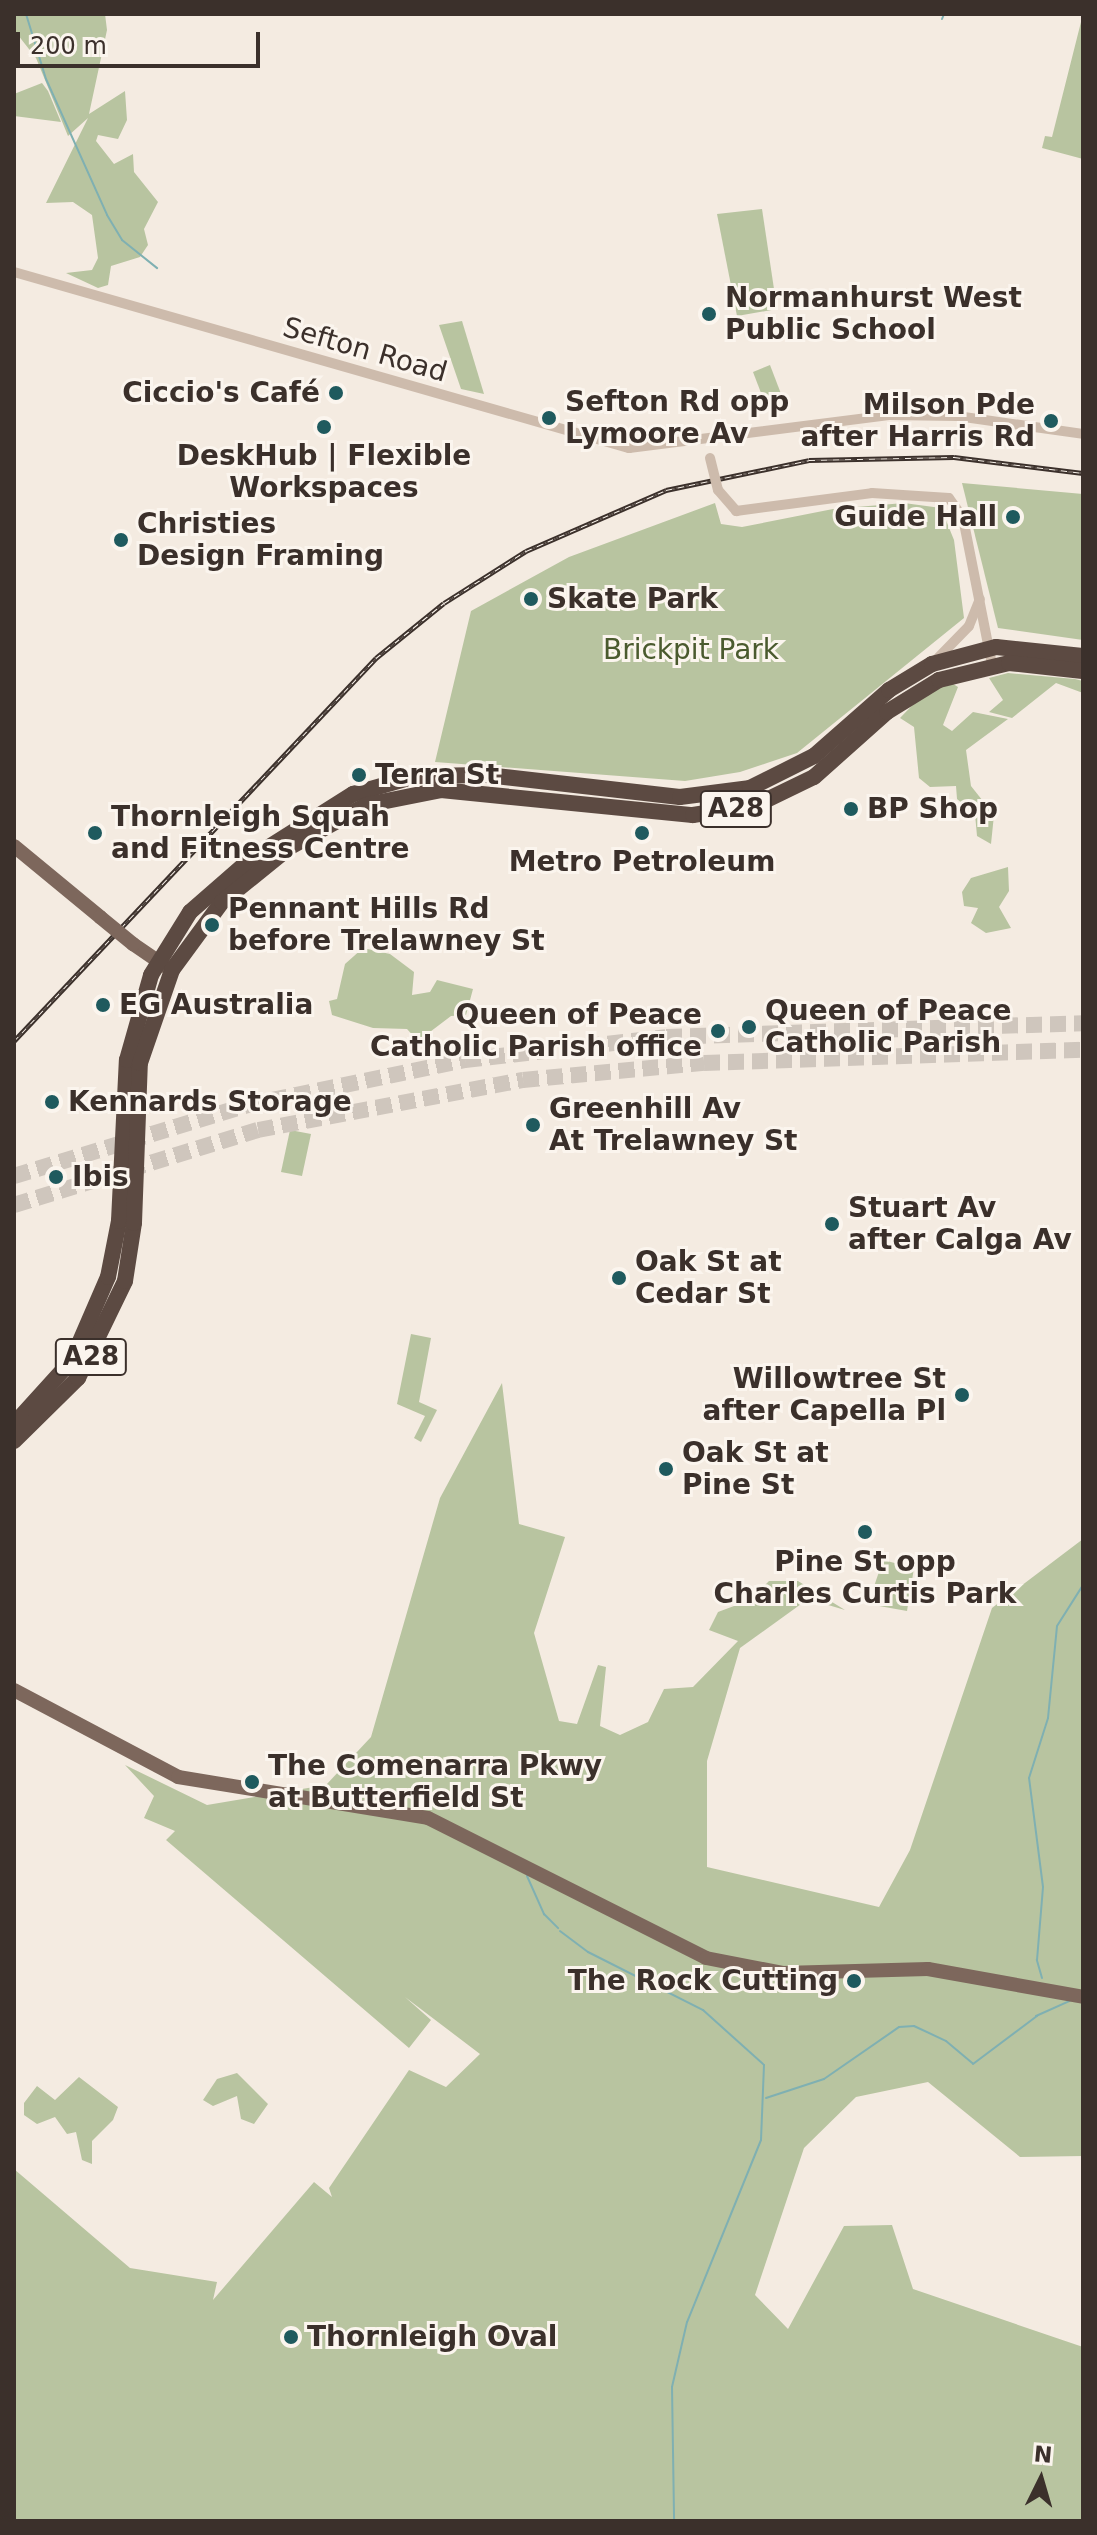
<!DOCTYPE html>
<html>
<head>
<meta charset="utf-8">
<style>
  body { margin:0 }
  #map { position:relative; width:1097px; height:2535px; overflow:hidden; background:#f4ebe1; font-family:"DejaVu Sans",sans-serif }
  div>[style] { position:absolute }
  .green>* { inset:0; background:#b8c4a0 }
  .stream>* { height:2px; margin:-1px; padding:0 1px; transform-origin:1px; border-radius:1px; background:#7fb0b2 }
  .highway-tunnel>* { height:16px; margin-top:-8px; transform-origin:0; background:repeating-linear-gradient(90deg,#cfc6bd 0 16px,transparent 0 24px) }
  .minor>* { height:10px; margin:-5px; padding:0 5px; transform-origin:5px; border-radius:5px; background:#cdbbac }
  .major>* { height:14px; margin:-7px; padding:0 7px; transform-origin:7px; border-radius:7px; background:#7d675c }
  .highway>* { height:16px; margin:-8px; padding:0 8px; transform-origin:8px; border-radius:8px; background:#5c4a42 }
  .rail>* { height:5px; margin-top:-2.5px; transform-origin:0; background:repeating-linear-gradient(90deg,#fbf5ee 0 6px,#3b302b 0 12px); box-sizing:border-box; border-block:2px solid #3b302b }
  .minor-bridge>* { height:10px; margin:-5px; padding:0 5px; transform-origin:5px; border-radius:5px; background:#cdbbac }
  .major-bridge>* { height:14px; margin:-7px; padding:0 7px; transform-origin:7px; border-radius:7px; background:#7d675c }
  .dots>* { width:22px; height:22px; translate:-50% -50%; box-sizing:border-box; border:4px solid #fbf5ee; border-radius:50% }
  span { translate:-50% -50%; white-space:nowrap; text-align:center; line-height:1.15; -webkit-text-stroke:6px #fbf5ee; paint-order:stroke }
  .shield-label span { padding:2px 6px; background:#fbf5ee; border:2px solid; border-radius:6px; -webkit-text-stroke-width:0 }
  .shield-label { font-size:26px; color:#3b302b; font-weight:700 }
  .poi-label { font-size:28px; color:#3b302b; font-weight:700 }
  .left { translate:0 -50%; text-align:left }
  .right { translate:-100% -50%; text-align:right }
  .street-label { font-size:28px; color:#3b302b }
  .park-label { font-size:28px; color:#4a5a2e }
  .frame { position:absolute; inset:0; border:16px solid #3b302b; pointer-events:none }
  .north { position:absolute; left:1001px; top:2439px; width:80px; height:80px; -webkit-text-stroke:6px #fbf5ee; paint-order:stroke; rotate:5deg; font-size:22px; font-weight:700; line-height:32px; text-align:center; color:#3b302b }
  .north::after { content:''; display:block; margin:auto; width:28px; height:36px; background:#3b302b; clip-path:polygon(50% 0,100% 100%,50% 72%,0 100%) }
  .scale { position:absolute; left:16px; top:32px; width:244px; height:36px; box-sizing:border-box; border:4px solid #3b302b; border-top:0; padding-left:10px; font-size:24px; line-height:28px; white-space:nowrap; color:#3b302b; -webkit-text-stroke:6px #fbf5ee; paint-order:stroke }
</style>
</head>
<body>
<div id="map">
  <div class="green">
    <i style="clip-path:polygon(14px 14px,105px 14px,107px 30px,89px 114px,125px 91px,127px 120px,118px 139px,98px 135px,96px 141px,114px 164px,133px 154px,134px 172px,158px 202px,144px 229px,148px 245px,140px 257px,111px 266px,108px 285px,98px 288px,66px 273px,92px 270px,98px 258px,92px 215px,73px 202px,46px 203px,88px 118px,68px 136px,36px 58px,14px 30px)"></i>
    <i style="clip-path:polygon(1083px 14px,1083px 159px,1042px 148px,1045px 136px,1052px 137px)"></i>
    <i style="clip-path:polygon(42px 83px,48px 91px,61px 122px,14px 116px,14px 94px)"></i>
    <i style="clip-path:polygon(762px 209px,777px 309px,737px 316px,717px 214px)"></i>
    <i style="clip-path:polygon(462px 321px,484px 394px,461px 389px,439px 325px)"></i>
    <i style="clip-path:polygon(770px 365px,783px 399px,766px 406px,753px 372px)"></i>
    <i style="clip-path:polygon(962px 483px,1083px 494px,1083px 640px,998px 628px)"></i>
    <i style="clip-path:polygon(715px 503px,721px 524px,742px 527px,833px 509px,904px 503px,941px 508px,954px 540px,964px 618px,797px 753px,740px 772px,685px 781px,435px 762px,471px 611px,569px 557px)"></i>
    <i style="clip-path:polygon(1008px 673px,1075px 679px,1083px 681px,1083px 693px,1056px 683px,1012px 718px,989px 712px,1003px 700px,989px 678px)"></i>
    <i style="clip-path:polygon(950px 682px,958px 687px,943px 725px,952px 731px,973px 712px,1008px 719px,966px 750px,971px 786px,994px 815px,991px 844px,977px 836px,975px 814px,957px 799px,956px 786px,930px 787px,919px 778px,914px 727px,900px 718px,930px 687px)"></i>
    <i style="clip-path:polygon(1008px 867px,1009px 891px,999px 907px,1011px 928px,986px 933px,971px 923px,978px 908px,964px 906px,962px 892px,971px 878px)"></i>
    <i style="clip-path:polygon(363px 948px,390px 954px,414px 972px,412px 995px,430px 992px,437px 980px,473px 989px,466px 1015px,451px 1016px,418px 1041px,407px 1029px,373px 1028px,332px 1015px,329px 1001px,337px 999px,345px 964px)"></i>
    <i style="clip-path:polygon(290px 1130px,311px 1134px,302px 1176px,281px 1172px)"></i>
    <i style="clip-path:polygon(411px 1334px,431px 1338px,419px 1402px,437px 1410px,421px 1442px,414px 1438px,425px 1416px,397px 1404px)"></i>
    <i style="clip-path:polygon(502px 1383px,519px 1524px,565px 1537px,534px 1633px,559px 1721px,577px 1724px,598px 1665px,606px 1667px,600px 1726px,620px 1735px,648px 1722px,664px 1689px,693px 1687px,738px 1641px,709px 1630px,718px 1612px,750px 1600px,769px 1581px,798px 1581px,845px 1610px,808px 1599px,740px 1648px,707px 1761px,707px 1867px,879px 1907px,910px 1850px,992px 1608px,1083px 1539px,1083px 2156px,1020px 2157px,928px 2082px,856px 2097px,804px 2148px,755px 2295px,788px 2329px,844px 2226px,892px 2225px,913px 2289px,1083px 2347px,1083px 2521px,14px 2521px,14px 2169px,130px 2268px,217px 2282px,213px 2300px,314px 2182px,332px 2197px,329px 2188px,409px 2070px,446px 2087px,480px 2054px,405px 1997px,431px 2020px,409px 2048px,166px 1840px,175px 1831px,144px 1818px,154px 1796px,125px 1765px,207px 1805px,326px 1785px,371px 1737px,440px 1498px)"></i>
    <i style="clip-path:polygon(883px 1560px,914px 1568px,907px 1611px,868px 1604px)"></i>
    <i style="clip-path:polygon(237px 2073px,268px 2104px,254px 2124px,241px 2119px,237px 2096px,213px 2106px,203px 2100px,217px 2079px)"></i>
    <i style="clip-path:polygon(79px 2077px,118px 2107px,113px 2120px,92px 2141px,92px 2164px,82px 2160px,76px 2132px,67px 2134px,55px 2117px,37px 2124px,24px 2115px,24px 2103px,37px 2086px,55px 2100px)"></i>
  </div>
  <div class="stream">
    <i style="left:26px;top:14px;width:68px;rotate:72.9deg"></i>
    <i style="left:46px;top:79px;width:149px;rotate:65.8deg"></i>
    <i style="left:107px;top:215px;width:29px;rotate:59deg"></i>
    <i style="left:122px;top:240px;width:45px;rotate:38.7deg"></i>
    <i style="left:942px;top:19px;width:5px;rotate:-68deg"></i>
    <i style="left:527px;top:1876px;width:42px;rotate:65.9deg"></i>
    <i style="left:544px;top:1914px;width:20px;rotate:45deg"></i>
    <i style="left:560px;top:1931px;width:35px;rotate:37deg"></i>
    <i style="left:588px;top:1952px;width:129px;rotate:26.8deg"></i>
    <i style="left:703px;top:2010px;width:82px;rotate:42deg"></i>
    <i style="left:764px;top:2065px;width:75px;rotate:92.3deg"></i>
    <i style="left:761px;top:2140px;width:196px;rotate:112.1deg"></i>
    <i style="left:687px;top:2322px;width:67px;rotate:103deg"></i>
    <i style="left:672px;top:2387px;width:134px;rotate:89.1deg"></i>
    <i style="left:1042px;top:1978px;width:19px;rotate:-106deg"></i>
    <i style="left:1037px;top:1960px;width:73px;rotate:-85.3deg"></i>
    <i style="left:1043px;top:1887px;width:110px;rotate:-97.3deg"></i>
    <i style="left:1029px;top:1778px;width:63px;rotate:-72.4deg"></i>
    <i style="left:1048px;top:1718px;width:92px;rotate:-84.4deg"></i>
    <i style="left:1057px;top:1626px;width:49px;rotate:-57.6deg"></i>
    <i style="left:1036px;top:2016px;width:37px;rotate:-24deg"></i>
    <i style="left:766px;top:2098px;width:61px;rotate:-18.1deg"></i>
    <i style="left:824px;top:2079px;width:91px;rotate:-34.7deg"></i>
    <i style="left:899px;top:2027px;width:15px;rotate:-4deg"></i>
    <i style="left:914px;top:2026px;width:35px;rotate:25deg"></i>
    <i style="left:946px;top:2041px;width:35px;rotate:40deg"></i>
    <i style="left:973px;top:2064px;width:80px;rotate:-36.9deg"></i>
  </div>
  <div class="highway-tunnel">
    <i style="left:14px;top:1176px;width:245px;rotate:-16.9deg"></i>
    <i style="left:248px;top:1105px;width:222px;rotate:-11.7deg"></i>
    <i style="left:465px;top:1060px;width:202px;rotate:-6.5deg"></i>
    <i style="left:666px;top:1037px;width:417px;rotate:-1.9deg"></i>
    <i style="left:14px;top:1205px;width:255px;rotate:-17.1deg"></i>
    <i style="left:258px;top:1130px;width:270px;rotate:-10.7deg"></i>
    <i style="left:523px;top:1080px;width:182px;rotate:-5.4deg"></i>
    <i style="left:704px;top:1063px;width:379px;rotate:-2deg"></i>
  </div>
  <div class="minor">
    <i style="left:14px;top:272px;width:640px;rotate:15.97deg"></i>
    <i style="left:629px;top:448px;width:262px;rotate:-7.2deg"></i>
    <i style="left:889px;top:415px;width:68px;rotate:0.8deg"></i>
    <i style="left:957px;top:416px;width:127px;rotate:8.1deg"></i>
    <i style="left:718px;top:490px;width:28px;rotate:49deg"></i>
    <i style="left:736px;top:511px;width:137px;rotate:-7.5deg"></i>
    <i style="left:872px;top:493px;width:77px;rotate:3.7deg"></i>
    <i style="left:949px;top:498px;width:24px;rotate:55deg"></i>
    <i style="left:963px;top:518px;width:149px;rotate:78.8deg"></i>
    <i style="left:934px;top:662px;width:50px;rotate:-45.8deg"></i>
    <i style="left:969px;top:626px;width:29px;rotate:-68deg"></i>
  </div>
  <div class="major">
    <i style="left:14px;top:846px;width:112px;rotate:39.5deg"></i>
    <i style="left:133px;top:944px;width:42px;rotate:34.4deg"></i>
    <i style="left:14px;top:1690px;width:186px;rotate:27.9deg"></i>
    <i style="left:178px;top:1777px;width:253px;rotate:9.3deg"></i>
    <i style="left:428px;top:1818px;width:311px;rotate:26.7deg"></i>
    <i style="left:706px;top:1958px;width:78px;rotate:11deg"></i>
    <i style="left:783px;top:1973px;width:145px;rotate:-1.6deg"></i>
    <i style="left:928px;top:1969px;width:158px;rotate:10.2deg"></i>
  </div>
  <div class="highway">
    <i style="left:14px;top:1424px;width:86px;rotate:-47.8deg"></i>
    <i style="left:72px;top:1360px;width:90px;rotate:-66.6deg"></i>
    <i style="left:108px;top:1277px;width:57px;rotate:-78.9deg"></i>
    <i style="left:119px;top:1221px;width:161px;rotate:-87.2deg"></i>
    <i style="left:127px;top:1060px;width:88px;rotate:-74.2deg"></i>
    <i style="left:151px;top:975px;width:74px;rotate:-58.2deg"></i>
    <i style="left:190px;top:912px;width:84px;rotate:-41.1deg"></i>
    <i style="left:253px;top:857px;width:118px;rotate:-32.2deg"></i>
    <i style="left:353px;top:794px;width:66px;rotate:-15.9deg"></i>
    <i style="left:416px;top:776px;width:71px;rotate:-0.8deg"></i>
    <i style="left:487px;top:775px;width:194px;rotate:6.5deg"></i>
    <i style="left:680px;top:797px;width:71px;rotate:-7.3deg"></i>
    <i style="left:750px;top:788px;width:72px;rotate:-26.6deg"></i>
    <i style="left:814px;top:756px;width:100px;rotate:-41.3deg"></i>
    <i style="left:889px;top:690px;width:50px;rotate:-31.2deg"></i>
    <i style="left:932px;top:664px;width:66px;rotate:-14.9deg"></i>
    <i style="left:996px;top:647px;width:87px;rotate:5.9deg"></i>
    <i style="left:14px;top:1441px;width:90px;rotate:-44.5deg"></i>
    <i style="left:78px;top:1378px;width:108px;rotate:-64.1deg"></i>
    <i style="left:125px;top:1281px;width:59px;rotate:-81.2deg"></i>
    <i style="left:134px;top:1223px;width:160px;rotate:-87.9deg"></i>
    <i style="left:140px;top:1063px;width:98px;rotate:-71deg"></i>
    <i style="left:172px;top:970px;width:84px;rotate:-53.7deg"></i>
    <i style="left:222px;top:902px;width:87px;rotate:-39deg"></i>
    <i style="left:290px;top:847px;width:87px;rotate:-28.9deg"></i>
    <i style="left:366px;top:805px;width:76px;rotate:-11.3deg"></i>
    <i style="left:441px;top:790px;width:253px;rotate:5.7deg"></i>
    <i style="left:693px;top:815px;width:64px;rotate:-9deg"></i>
    <i style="left:756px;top:805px;width:64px;rotate:-25.8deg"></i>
    <i style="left:814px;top:777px;width:98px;rotate:-41.7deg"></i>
    <i style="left:887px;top:712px;width:61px;rotate:-31.6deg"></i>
    <i style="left:939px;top:680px;width:72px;rotate:-13.7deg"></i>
    <i style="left:1009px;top:663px;width:74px;rotate:6.2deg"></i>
  </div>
  <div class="rail">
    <i style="left:14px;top:1041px;width:527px;rotate:-46.61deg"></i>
    <i style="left:376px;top:658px;width:87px;rotate:-39deg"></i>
    <i style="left:444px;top:603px;width:97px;rotate:-32.4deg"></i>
    <i style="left:526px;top:551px;width:153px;rotate:-23.5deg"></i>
    <i style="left:666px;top:490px;width:146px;rotate:-11.8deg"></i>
    <i style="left:809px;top:460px;width:145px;rotate:-1.2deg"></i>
    <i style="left:954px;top:457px;width:130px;rotate:7.1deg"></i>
  </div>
  <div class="minor-bridge">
    <i style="left:710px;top:458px;width:33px;rotate:76deg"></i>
  </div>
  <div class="major-bridge">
    <i style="left:100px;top:917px;width:43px;rotate:39.3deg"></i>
  </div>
  <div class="dots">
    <i style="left:709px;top:314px;background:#1f5a5e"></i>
    <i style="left:336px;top:393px;background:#1f5a5e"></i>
    <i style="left:549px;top:418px;background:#1f5a5e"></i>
    <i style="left:1051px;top:421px;background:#1f5a5e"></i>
    <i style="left:324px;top:427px;background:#1f5a5e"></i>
    <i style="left:1013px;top:517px;background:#1f5a5e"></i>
    <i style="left:121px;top:540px;background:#1f5a5e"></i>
    <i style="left:531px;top:599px;background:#1f5a5e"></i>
    <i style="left:359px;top:775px;background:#1f5a5e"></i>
    <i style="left:851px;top:809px;background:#1f5a5e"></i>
    <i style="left:95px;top:833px;background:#1f5a5e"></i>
    <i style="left:642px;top:833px;background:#1f5a5e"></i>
    <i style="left:212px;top:925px;background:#1f5a5e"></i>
    <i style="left:103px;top:1005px;background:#1f5a5e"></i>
    <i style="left:749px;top:1027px;background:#1f5a5e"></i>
    <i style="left:718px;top:1031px;background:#1f5a5e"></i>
    <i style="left:52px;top:1102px;background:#1f5a5e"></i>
    <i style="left:533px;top:1125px;background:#1f5a5e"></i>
    <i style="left:56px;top:1177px;background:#1f5a5e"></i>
    <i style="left:832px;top:1224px;background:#1f5a5e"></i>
    <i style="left:619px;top:1278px;background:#1f5a5e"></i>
    <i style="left:962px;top:1395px;background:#1f5a5e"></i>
    <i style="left:666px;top:1469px;background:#1f5a5e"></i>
    <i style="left:865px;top:1532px;background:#1f5a5e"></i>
    <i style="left:252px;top:1782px;background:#1f5a5e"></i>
    <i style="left:854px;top:1981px;background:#1f5a5e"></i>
    <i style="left:291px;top:2337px;background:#1f5a5e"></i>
  </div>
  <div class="shield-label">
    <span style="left:736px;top:809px">A28</span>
    <span style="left:91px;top:1357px">A28</span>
  </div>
  <div class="poi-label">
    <span class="left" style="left:725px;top:314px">Normanhurst West<br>Public School</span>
    <span class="right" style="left:320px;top:393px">Ciccio's Café</span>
    <span class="left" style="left:565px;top:418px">Sefton Rd opp<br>Lymoore Av</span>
    <span class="right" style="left:1035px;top:421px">Milson Pde<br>after Harris Rd</span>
    <span style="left:324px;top:472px">DeskHub | Flexible<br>Workspaces</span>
    <span class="right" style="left:997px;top:517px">Guide Hall</span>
    <span class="left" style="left:137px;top:540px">Christies<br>Design Framing</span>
    <span class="left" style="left:547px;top:599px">Skate Park</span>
    <span class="left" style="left:375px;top:775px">Terra St</span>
    <span class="left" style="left:867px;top:809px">BP Shop</span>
    <span class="left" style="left:111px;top:833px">Thornleigh Squah<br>and Fitness Centre</span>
    <span style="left:642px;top:862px">Metro Petroleum</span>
    <span class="left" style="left:228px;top:925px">Pennant Hills Rd<br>before Trelawney St</span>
    <span class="left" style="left:119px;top:1005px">EG Australia</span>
    <span class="left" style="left:765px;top:1027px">Queen of Peace<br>Catholic Parish</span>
    <span class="right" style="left:702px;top:1031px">Queen of Peace<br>Catholic Parish office</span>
    <span class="left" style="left:68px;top:1102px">Kennards Storage</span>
    <span class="left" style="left:549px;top:1125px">Greenhill Av<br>At Trelawney St</span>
    <span class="left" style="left:72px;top:1177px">Ibis</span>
    <span class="left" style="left:848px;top:1224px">Stuart Av<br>after Calga Av</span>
    <span class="left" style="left:635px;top:1278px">Oak St at<br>Cedar St</span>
    <span class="right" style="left:946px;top:1395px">Willowtree St<br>after Capella Pl</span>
    <span class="left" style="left:682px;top:1469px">Oak St at<br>Pine St</span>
    <span style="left:865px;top:1578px">Pine St opp<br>Charles Curtis Park</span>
    <span class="left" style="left:268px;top:1782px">The Comenarra Pkwy<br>at Butterfield St</span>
    <span class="right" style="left:838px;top:1981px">The Rock Cutting</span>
    <span class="left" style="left:307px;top:2337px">Thornleigh Oval</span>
  </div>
  <div class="street-label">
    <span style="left:365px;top:350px;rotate:16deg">Sefton Road</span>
  </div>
  <div class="park-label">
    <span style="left:691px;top:650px">Brickpit Park</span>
  </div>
  <div class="frame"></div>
  <div class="north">N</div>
  <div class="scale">200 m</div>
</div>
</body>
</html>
